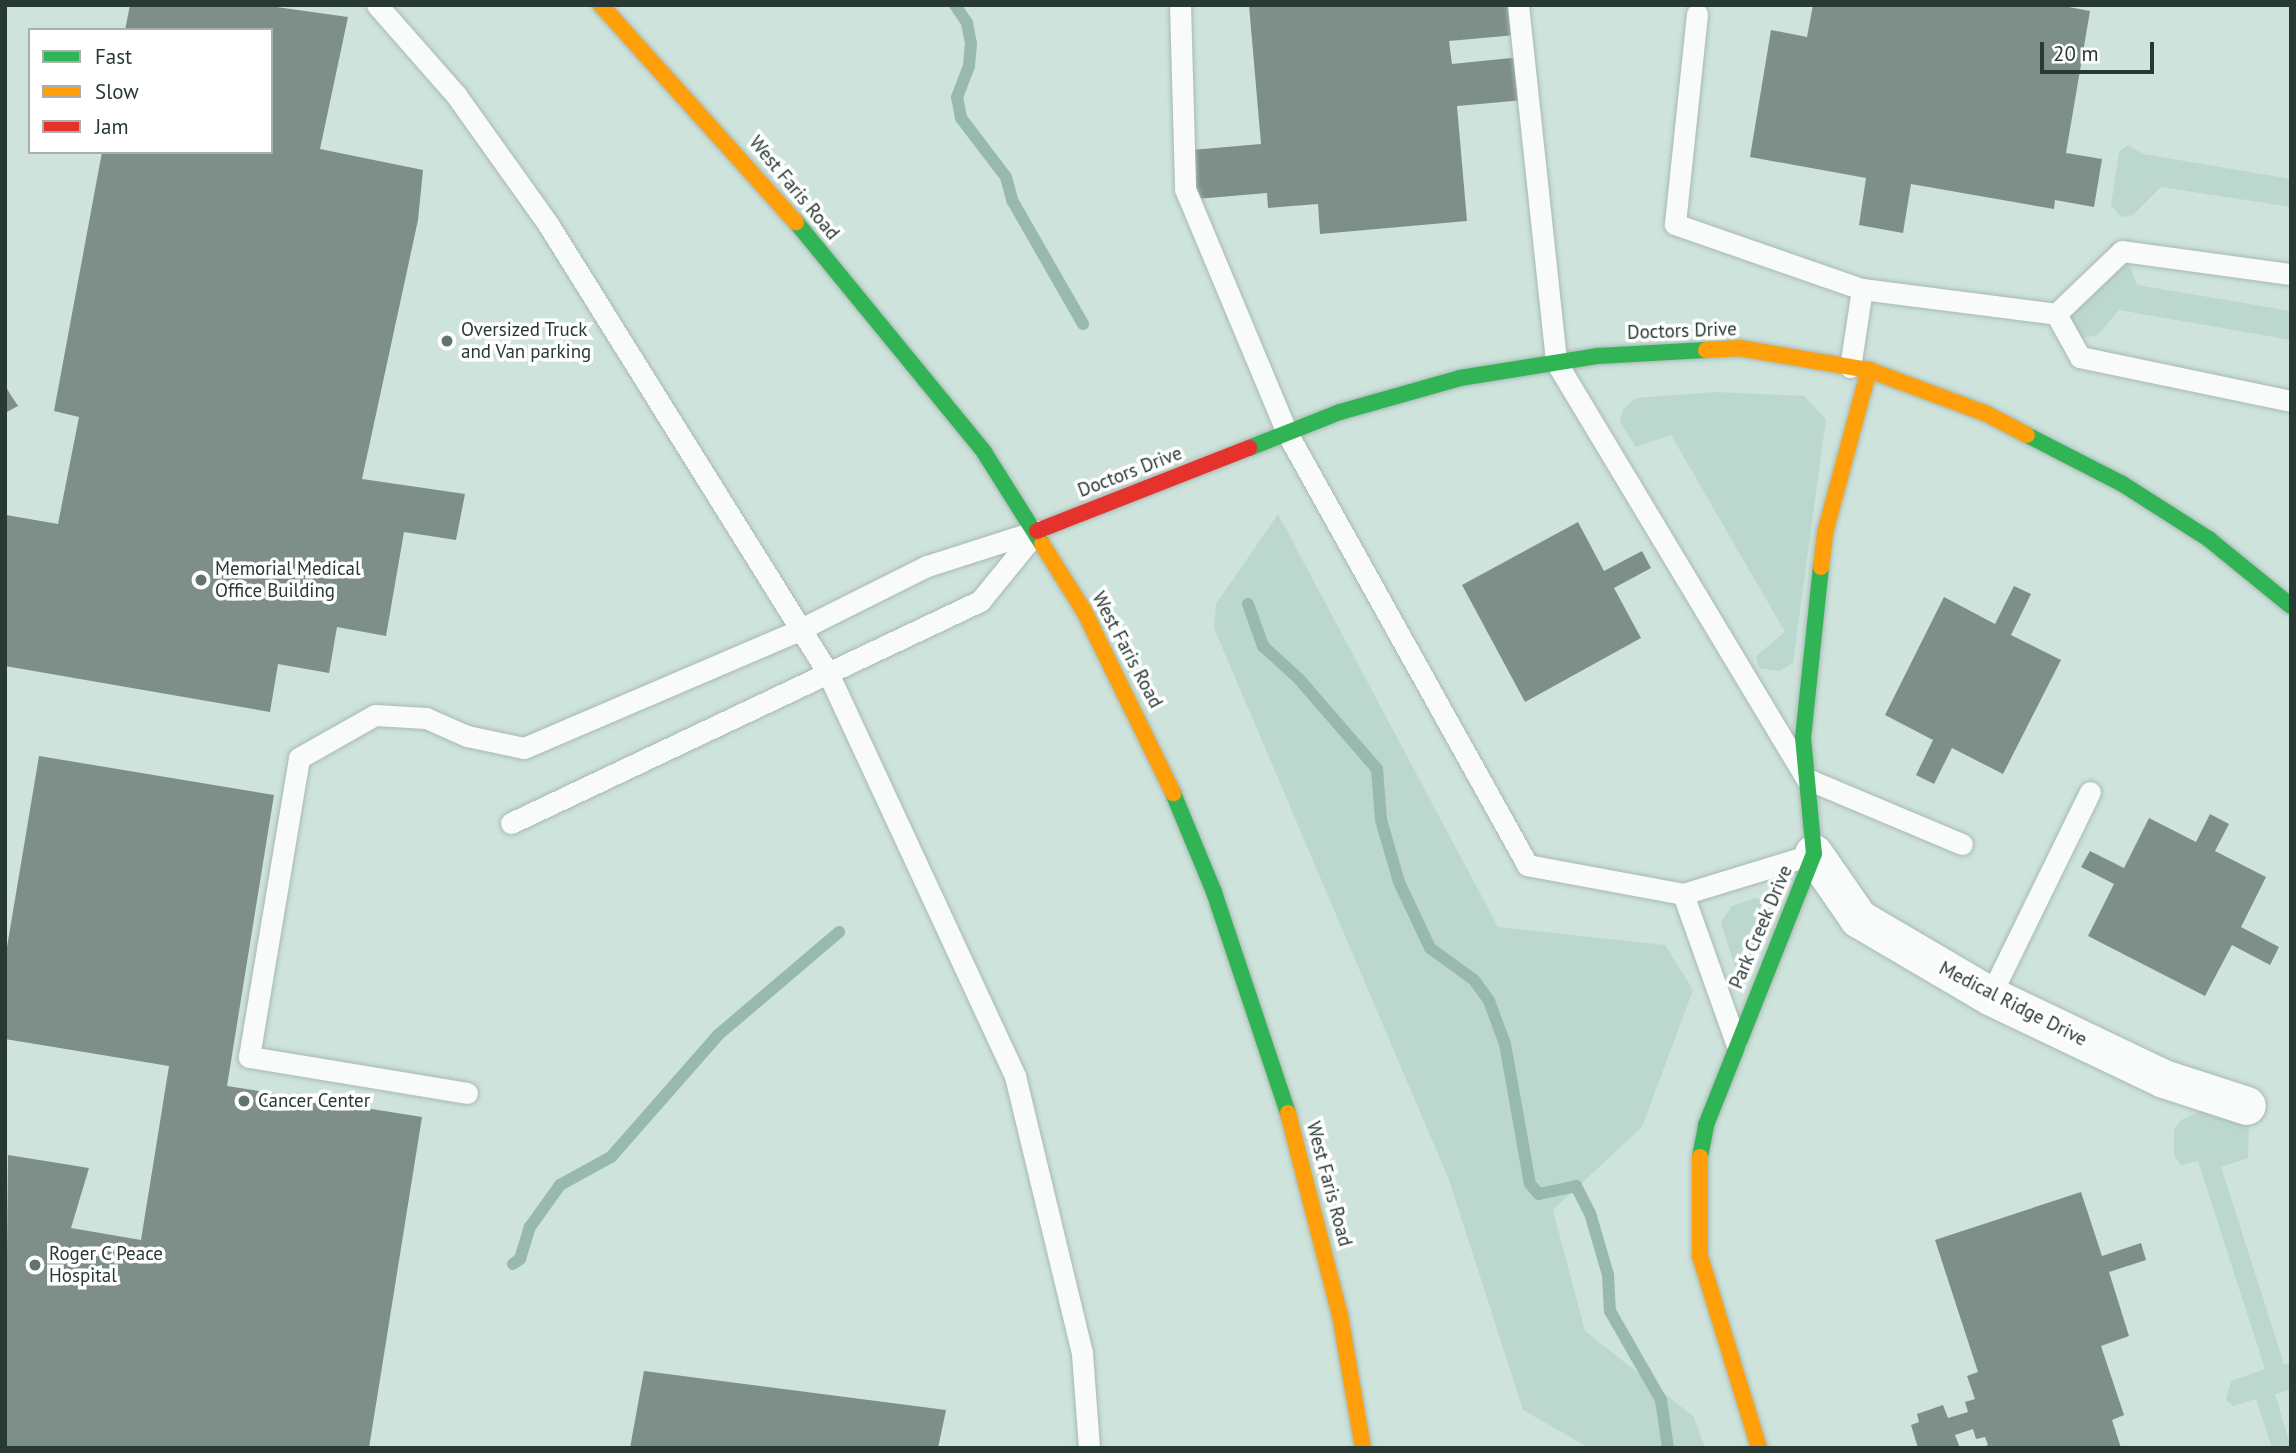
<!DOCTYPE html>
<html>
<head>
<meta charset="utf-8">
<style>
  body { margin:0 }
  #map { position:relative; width:2296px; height:1453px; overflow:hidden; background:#cde3db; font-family:"PT Sans",sans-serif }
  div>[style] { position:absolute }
  .green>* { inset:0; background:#bcd8ce }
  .stream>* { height:12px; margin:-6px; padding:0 6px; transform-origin:6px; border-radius:6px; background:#98b9ae }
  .building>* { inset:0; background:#7e8f89 }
  .roads { filter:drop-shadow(0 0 2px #a8b9b3) drop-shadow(0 0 2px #a8b9b3) }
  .lane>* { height:21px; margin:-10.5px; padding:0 10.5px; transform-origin:10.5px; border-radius:10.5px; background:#f8fbfa }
  .street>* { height:38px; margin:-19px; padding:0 19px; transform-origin:19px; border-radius:19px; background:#f8fbfa }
  .fast>* { height:16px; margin:-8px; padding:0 8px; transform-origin:8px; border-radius:8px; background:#30b455 }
  .slow>* { height:16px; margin:-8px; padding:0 8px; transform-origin:8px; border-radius:8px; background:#ff9f0a }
  .jam>* { height:16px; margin:-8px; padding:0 8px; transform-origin:8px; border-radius:8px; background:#e5322d }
  .dots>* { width:19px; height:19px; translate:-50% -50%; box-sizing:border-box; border:4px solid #fff; border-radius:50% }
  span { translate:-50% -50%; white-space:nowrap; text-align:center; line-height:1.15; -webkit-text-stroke:7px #fff; paint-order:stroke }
  .street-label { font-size:19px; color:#283833 }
  .poi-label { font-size:19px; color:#283833 }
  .left { translate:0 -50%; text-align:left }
  .frame { position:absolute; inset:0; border:7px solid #283833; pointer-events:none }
  .legend { position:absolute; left:28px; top:28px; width:245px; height:126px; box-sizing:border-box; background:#fff; border:2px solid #a9afad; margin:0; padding:9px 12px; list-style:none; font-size:21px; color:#283833 }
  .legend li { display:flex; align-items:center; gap:14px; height:35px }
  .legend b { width:35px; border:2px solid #a9afad }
  .scale { position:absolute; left:2040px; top:42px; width:114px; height:32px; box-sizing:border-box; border:4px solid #283833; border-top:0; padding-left:9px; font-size:21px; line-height:24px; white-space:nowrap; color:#283833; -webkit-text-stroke:5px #fff; paint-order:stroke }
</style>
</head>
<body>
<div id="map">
  <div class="green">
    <i style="clip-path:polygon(2128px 145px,2143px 154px,2291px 179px,2291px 207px,2161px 187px,2133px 215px,2121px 217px,2111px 205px,2119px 152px)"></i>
    <i style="clip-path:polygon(2112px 243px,2124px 249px,2137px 285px,2291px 311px,2291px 340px,2119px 310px,2098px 335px,2080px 338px,2069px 327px,2067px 303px)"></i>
    <i style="clip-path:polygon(1716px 392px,1804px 396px,1826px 419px,1793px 663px,1779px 671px,1759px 668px,1756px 656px,1785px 632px,1671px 435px,1636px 447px,1620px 422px,1623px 409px,1636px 398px)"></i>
    <i style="clip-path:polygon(1278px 514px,1498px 927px,1665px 945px,1693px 990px,1642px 1127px,1553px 1210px,1585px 1331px,1694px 1417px,1705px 1448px,1589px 1448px,1523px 1410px,1449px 1180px,1214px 628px,1216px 604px)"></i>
    <i style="clip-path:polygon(1755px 898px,1764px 901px,1767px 912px,1746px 968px,1736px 971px,1721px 922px,1732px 906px)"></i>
    <i style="clip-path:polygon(2209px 1108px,2249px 1124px,2248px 1158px,2221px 1167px,2284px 1364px,2291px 1363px,2291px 1389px,2275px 1394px,2291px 1448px,2272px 1448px,2256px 1399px,2233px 1406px,2226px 1400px,2231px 1381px,2265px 1369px,2198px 1161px,2181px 1165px,2174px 1155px,2174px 1130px,2181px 1120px)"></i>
  </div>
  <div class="stream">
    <i style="left:955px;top:5px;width:22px;rotate:56deg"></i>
    <i style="left:967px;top:23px;width:20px;rotate:79deg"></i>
    <i style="left:971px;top:43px;width:23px;rotate:95deg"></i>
    <i style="left:969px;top:66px;width:33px;rotate:111deg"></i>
    <i style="left:957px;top:97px;width:21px;rotate:79deg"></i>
    <i style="left:961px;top:118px;width:74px;rotate:52.7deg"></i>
    <i style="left:1006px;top:177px;width:24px;rotate:75deg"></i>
    <i style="left:1012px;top:200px;width:143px;rotate:60.2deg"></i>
    <i style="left:1248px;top:604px;width:45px;rotate:70.3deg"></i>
    <i style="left:1263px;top:646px;width:49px;rotate:42.5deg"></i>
    <i style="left:1299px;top:679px;width:119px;rotate:49.1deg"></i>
    <i style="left:1377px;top:769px;width:51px;rotate:85.5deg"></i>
    <i style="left:1381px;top:820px;width:65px;rotate:73.8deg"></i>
    <i style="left:1399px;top:882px;width:73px;rotate:64.8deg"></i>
    <i style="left:1430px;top:948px;width:54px;rotate:36deg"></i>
    <i style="left:1474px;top:980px;width:26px;rotate:54deg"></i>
    <i style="left:1489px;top:1001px;width:46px;rotate:69.6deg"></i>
    <i style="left:1505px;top:1044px;width:142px;rotate:79.9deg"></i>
    <i style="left:1530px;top:1184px;width:13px;rotate:48deg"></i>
    <i style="left:1539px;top:1194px;width:38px;rotate:-12deg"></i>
    <i style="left:1576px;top:1186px;width:30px;rotate:63deg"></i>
    <i style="left:1590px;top:1213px;width:65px;rotate:73.8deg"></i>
    <i style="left:1608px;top:1275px;width:36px;rotate:87deg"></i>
    <i style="left:1610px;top:1311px;width:103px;rotate:60.2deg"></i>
    <i style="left:1661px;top:1400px;width:49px;rotate:81.7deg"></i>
    <i style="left:513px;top:1264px;width:9px;rotate:-36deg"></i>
    <i style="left:520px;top:1259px;width:34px;rotate:-73deg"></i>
    <i style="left:530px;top:1227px;width:52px;rotate:-54.5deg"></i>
    <i style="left:560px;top:1185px;width:58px;rotate:-28.8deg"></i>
    <i style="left:611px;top:1157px;width:162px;rotate:-48.7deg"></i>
    <i style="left:718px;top:1035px;width:159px;rotate:-40.4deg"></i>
  </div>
  <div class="building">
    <i style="clip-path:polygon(130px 5px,262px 5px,348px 17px,320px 149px,423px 170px,418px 220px,362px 479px,465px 494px,456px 540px,404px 532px,386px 636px,337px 627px,329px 673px,278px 664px,270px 712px,5px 666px,6px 515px,58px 524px,79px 417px,54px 411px,102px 152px,271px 152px,271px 30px,125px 30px)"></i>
    <i style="clip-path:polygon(1249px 5px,1513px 5px,1516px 35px,1449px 41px,1452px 64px,1521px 57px,1524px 100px,1457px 106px,1467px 221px,1320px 234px,1318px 204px,1268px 208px,1267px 193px,1196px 199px,1191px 150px,1261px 144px)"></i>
    <i style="clip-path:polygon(1813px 5px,2058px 5px,2090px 11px,2066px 153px,2102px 159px,2094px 207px,2055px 200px,2054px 209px,1911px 184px,1903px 233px,1859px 225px,1866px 178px,1750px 157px,1771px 30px,1807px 37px)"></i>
    <i style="clip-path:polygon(5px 386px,18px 406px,5px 413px)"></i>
    <i style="clip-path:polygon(1578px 522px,1604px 571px,1642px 551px,1651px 568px,1614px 588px,1641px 638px,1525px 702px,1462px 585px)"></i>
    <i style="clip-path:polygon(2014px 586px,2031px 594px,2011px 635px,2061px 660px,2003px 774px,1952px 748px,1934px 784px,1916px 775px,1933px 740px,1885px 715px,1944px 597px,1995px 624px)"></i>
    <i style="clip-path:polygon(39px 756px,274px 795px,227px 1086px,422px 1117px,369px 1448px,5px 1448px,8px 1155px,89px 1168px,71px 1228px,141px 1240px,169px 1066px,5px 1039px,5px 959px)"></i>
    <i style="clip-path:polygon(2210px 814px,2229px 824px,2215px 851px,2266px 877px,2241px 927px,2279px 947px,2270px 965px,2232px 945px,2205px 996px,2088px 936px,2114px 884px,2081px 867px,2090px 851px,2124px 868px,2149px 818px,2196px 842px)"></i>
    <i style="clip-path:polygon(2081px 1192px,2102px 1256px,2141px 1243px,2146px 1260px,2109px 1272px,2129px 1336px,2101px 1346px,2124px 1415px,2112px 1420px,2121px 1448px,1981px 1448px,1988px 1445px,1985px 1437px,1976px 1439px,1973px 1429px,1955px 1435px,1960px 1448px,1918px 1448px,1911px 1425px,1919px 1422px,1917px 1414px,1943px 1405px,1948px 1418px,1968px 1412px,1965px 1402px,1975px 1399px,1967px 1376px,1978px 1372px,1935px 1240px)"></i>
    <i style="clip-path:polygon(644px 1371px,946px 1410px,938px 1448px,630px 1448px)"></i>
  </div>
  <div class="roads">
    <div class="lane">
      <i style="left:377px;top:5px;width:120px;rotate:48.7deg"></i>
      <i style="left:456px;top:95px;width:158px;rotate:54.5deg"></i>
      <i style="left:548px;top:224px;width:529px;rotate:58.05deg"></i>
      <i style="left:828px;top:673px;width:444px;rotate:65.1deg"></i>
      <i style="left:1015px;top:1076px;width:286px;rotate:76.4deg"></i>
      <i style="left:1082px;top:1354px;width:94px;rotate:85.7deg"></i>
      <i style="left:1180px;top:5px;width:184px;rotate:88.4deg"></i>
      <i style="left:1185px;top:189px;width:264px;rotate:67.3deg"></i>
      <i style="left:1287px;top:433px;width:494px;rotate:60.9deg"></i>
      <i style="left:1527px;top:865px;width:159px;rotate:10.5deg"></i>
      <i style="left:1683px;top:894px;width:158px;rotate:70.4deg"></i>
      <i style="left:1518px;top:5px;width:359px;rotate:83.9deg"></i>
      <i style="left:1556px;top:362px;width:487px;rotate:59deg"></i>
      <i style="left:1807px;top:779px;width:168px;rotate:22.8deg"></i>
      <i style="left:1697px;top:14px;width:211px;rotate:96deg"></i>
      <i style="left:1675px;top:224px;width:198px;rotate:19.2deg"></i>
      <i style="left:1862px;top:289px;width:79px;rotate:98.7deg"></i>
      <i style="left:1862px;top:289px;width:196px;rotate:7.3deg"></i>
      <i style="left:2056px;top:314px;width:49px;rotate:60.8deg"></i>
      <i style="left:2080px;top:357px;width:216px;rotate:11.8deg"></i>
      <i style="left:2056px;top:314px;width:91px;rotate:-43.7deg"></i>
      <i style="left:2122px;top:251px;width:171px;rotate:7.8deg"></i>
      <i style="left:511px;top:823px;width:519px;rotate:-25.33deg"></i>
      <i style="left:980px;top:601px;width:90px;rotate:-50.8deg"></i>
      <i style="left:1683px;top:894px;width:137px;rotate:-17deg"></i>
      <i style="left:1990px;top:996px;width:227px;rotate:-63.9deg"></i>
      <i style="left:467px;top:1093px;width:221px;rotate:-170.6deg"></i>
      <i style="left:249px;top:1057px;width:303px;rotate:-80.5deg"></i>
      <i style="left:299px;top:758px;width:87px;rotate:-29.5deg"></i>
      <i style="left:375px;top:715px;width:51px;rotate:3.4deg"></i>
      <i style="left:426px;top:718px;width:45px;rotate:23.7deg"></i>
      <i style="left:467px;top:736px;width:58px;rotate:11.9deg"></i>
      <i style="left:524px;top:748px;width:301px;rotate:-23.2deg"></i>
      <i style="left:801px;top:629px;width:141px;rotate:-26.6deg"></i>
      <i style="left:927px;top:566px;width:115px;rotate:-17.7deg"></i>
    </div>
    <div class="street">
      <i style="left:1814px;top:854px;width:79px;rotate:55.3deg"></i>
      <i style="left:1859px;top:919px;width:152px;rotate:30.4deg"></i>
      <i style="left:1990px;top:996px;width:193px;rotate:25.5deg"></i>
      <i style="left:2164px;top:1079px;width:87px;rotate:18deg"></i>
    </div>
    <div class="fast">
      <i style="left:796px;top:222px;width:297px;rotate:50.7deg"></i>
      <i style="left:984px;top:452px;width:109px;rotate:57.8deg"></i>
      <i style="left:2027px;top:435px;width:106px;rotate:27.1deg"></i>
      <i style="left:2121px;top:483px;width:106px;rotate:32.6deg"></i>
      <i style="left:2210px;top:540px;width:104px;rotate:39.2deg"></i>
      <i style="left:1249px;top:448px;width:98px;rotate:-21.6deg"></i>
      <i style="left:1340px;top:412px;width:125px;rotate:-15.8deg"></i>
      <i style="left:1460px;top:378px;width:140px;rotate:-9.1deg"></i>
      <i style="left:1598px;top:356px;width:108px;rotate:-3.2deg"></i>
      <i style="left:1173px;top:793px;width:107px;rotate:67.5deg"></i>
      <i style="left:1214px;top:892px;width:233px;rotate:71.5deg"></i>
      <i style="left:1700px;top:1157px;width:33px;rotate:-79deg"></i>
      <i style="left:1706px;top:1125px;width:292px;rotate:-68.3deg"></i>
      <i style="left:1814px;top:854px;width:117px;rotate:-95.4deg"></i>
      <i style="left:1803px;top:738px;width:172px;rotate:-84deg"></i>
    </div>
    <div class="slow">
      <i style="left:601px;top:5px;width:292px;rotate:48.1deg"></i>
      <i style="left:1706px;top:350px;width:33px;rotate:-3deg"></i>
      <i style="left:1739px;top:348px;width:132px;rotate:9.6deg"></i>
      <i style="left:1869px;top:370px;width:126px;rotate:20.4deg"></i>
      <i style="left:1987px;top:414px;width:45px;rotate:27.7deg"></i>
      <i style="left:1042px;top:544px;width:79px;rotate:57.9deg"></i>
      <i style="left:1084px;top:611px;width:203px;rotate:63.9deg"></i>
      <i style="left:1821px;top:567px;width:38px;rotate:-83deg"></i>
      <i style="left:1826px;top:529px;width:165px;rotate:-74.9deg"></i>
      <i style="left:1288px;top:1113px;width:209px;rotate:75.6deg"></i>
      <i style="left:1340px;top:1315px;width:135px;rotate:80.2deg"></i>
      <i style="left:1700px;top:1157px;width:99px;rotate:90deg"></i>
      <i style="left:1700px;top:1256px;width:201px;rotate:72.9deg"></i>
    </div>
    <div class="jam">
      <i style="left:1037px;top:531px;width:228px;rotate:-21.4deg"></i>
    </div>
  </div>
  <div class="dots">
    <i style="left:447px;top:341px;background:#62746e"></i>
    <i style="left:201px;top:580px;background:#62746e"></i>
    <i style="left:244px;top:1101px;background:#62746e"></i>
    <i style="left:35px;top:1265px;background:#62746e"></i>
  </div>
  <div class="street-label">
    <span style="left:794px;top:188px;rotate:50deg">West Faris Road</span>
    <span style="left:1682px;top:331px;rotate:-2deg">Doctors Drive</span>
    <span style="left:1130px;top:472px;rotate:-21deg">Doctors Drive</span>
    <span style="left:1127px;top:650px;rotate:62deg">West Faris Road</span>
    <span style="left:1761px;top:927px;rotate:-67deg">Park Creek Drive</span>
    <span style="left:2013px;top:1004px;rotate:27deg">Medical Ridge Drive</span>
    <span style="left:1329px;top:1184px;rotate:75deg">West Faris Road</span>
  </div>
  <div class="poi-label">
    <span class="left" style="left:461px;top:341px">Oversized Truck<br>and Van parking</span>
    <span class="left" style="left:215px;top:580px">Memorial Medical<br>Office Building</span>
    <span class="left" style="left:258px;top:1101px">Cancer Center</span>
    <span class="left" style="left:49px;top:1265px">Roger C Peace<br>Hospital</span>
  </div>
  <div class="frame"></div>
  <ul class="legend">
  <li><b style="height:9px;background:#30b455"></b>Fast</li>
  <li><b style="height:9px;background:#ff9f0a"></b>Slow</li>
  <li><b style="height:9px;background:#e5322d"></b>Jam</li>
  </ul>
  <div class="scale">20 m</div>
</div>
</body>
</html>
